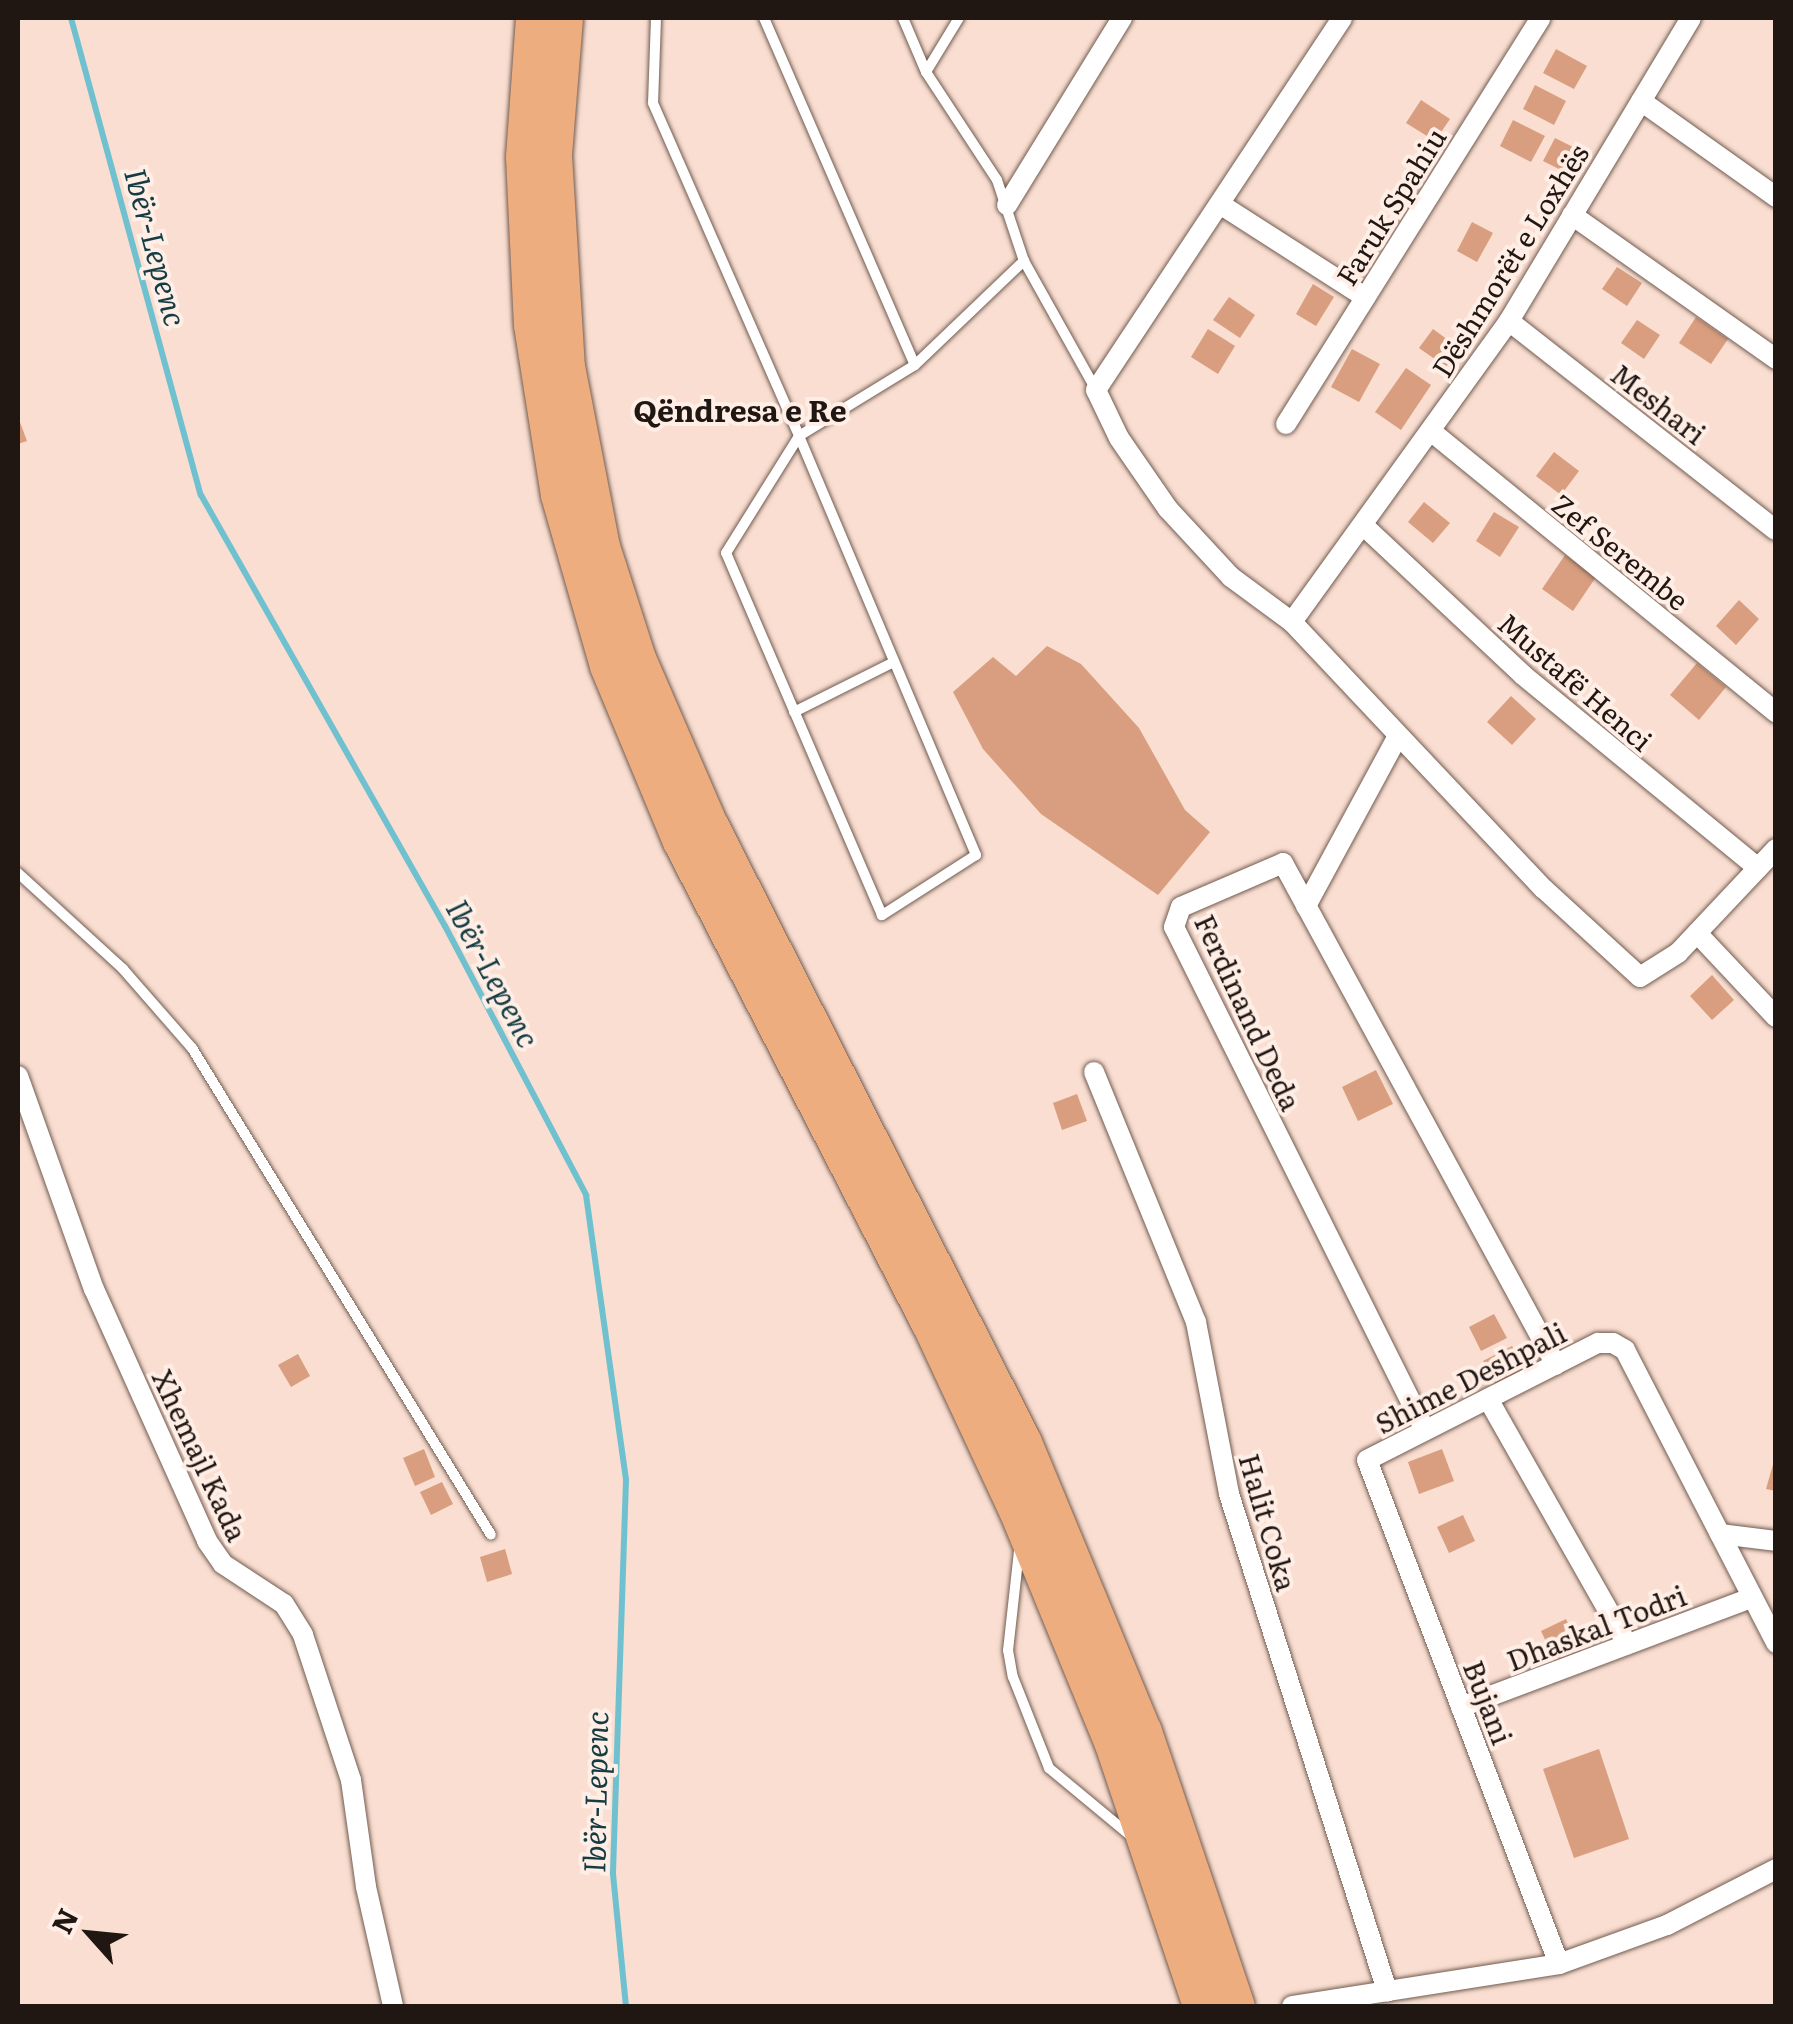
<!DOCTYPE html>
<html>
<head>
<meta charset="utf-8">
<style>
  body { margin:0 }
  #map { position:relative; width:1793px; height:2024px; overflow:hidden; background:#f9ded1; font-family:Literata,serif }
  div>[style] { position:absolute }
  .stream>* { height:6px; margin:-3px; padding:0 3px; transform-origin:3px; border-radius:3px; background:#70c1cf }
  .building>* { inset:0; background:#d89e7f }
  .roads { filter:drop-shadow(0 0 2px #725b50) drop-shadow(0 0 2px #725b50) }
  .lane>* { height:10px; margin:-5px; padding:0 5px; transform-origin:5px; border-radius:5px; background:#fff }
  .street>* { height:20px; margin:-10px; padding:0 10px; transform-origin:10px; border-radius:10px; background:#fff }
  .highway>* { height:38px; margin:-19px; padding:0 19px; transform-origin:19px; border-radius:19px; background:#edad7e }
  span { translate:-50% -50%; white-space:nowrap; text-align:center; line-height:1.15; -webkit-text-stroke:8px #ffeee6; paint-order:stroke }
  .street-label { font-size:28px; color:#201612 }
  .water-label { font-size:30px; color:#153c42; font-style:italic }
  .neighbourhood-label { font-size:30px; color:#201612; font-weight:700 }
  .frame { position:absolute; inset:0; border:20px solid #201612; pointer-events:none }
  .north { position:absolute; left:40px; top:1884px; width:100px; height:100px; -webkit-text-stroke:8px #ffeee6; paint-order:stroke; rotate:297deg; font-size:28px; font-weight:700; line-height:40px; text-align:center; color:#201612 }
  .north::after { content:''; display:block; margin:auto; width:35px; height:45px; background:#201612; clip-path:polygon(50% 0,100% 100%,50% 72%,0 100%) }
</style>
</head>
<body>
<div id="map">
  <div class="stream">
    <i style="left:71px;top:18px;width:494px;rotate:74.8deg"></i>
    <i style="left:201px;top:495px;width:495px;rotate:60.5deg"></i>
    <i style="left:445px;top:926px;width:304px;rotate:62.3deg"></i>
    <i style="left:586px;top:1195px;width:288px;rotate:82deg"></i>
    <i style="left:626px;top:1480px;width:394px;rotate:91.9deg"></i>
    <i style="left:613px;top:1874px;width:133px;rotate:84.4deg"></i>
  </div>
  <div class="building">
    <i style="clip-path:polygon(1556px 49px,1587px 66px,1574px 89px,1543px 73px)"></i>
    <i style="clip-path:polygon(1535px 85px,1566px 101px,1554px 125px,1523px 109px)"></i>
    <i style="clip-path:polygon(1421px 100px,1450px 119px,1435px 141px,1406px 123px)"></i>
    <i style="clip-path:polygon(1513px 120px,1545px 136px,1531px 162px,1500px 146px)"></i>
    <i style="clip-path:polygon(1555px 138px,1587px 154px,1575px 177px,1543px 161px)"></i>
    <i style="clip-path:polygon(1472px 222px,1493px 233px,1477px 262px,1457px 251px)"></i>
    <i style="clip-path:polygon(1617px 267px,1642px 283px,1627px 306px,1602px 289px)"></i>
    <i style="clip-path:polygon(1313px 284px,1334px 297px,1316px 326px,1296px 314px)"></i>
    <i style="clip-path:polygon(1229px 297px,1255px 315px,1240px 338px,1213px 320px)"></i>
    <i style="clip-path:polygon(1696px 317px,1728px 339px,1711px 364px,1679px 343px)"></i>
    <i style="clip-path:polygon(1637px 320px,1660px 335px,1644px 359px,1621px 343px)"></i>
    <i style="clip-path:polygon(1208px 329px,1235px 346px,1218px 374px,1191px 357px)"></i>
    <i style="clip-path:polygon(1433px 329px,1459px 348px,1446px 367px,1419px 348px)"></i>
    <i style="clip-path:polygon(1352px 349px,1380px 364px,1359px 402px,1331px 387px)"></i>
    <i style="clip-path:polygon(1406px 368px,1431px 385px,1401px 430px,1375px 412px)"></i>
    <i style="clip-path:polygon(18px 417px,27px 441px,18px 444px)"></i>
    <i style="clip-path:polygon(1554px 452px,1579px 471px,1561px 495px,1536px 476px)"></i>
    <i style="clip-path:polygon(1424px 502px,1450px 523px,1433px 543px,1408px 522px)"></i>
    <i style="clip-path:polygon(1494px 512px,1519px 527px,1500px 557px,1476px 541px)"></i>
    <i style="clip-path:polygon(1565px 555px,1596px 577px,1573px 611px,1542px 589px)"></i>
    <i style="clip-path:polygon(1739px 600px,1759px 619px,1736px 645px,1716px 626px)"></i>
    <i style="clip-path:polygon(1047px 646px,1081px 664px,1139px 728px,1185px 810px,1210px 832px,1158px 895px,1041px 814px,983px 749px,953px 692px,993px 657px,1016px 676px)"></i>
    <i style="clip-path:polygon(1697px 663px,1726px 687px,1699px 720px,1670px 695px)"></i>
    <i style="clip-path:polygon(1511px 696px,1536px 719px,1512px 745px,1487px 722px)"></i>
    <i style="clip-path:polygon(1712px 975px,1734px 1000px,1712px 1020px,1690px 996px)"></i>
    <i style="clip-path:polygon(1376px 1070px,1393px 1104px,1358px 1121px,1342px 1087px)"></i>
    <i style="clip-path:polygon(1077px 1094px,1087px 1121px,1062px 1130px,1053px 1103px)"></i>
    <i style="clip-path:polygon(1494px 1314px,1507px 1338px,1481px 1351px,1469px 1327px)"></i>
    <i style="clip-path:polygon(1512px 1346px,1526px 1371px,1497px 1386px,1483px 1361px)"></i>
    <i style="clip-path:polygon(298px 1354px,310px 1376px,291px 1387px,278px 1365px)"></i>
    <i style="clip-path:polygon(424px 1449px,435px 1477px,415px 1486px,403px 1458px)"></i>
    <i style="clip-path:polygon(1442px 1449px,1454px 1481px,1419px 1494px,1408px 1462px)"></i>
    <i style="clip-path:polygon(1776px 1454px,1776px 1491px,1766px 1489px)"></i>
    <i style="clip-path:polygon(442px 1482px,453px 1504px,431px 1515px,420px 1492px)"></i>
    <i style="clip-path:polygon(1463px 1515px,1475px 1541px,1449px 1553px,1437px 1527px)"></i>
    <i style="clip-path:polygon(505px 1549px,512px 1574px,487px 1582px,480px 1557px)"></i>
    <i style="clip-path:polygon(1566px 1619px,1581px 1651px,1556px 1663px,1541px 1631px)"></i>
    <i style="clip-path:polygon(1599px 1749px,1629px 1839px,1574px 1858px,1543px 1769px)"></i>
  </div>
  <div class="roads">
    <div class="lane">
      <i style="left:656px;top:18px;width:85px;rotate:92deg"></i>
      <i style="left:653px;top:103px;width:364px;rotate:66.3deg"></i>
      <i style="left:799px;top:436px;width:455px;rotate:67.1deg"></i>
      <i style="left:976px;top:855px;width:112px;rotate:147.4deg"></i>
      <i style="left:882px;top:915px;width:394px;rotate:-113.3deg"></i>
      <i style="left:726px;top:553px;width:138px;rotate:-58deg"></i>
      <i style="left:799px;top:436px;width:136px;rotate:-31.5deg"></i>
      <i style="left:915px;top:365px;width:151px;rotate:-43.7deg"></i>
      <i style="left:764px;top:18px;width:378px;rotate:66.5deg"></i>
      <i style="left:903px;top:18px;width:59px;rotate:66.9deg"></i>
      <i style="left:926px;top:72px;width:129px;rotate:56.7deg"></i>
      <i style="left:997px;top:180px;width:85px;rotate:71.6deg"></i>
      <i style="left:1024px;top:261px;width:148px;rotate:60.8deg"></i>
      <i style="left:926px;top:72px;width:63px;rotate:-58.6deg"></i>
      <i style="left:794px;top:712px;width:112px;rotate:-26.6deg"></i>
      <i style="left:18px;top:873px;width:142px;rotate:42.4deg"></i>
      <i style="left:123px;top:969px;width:105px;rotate:48.9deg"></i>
      <i style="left:192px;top:1048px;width:571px;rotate:58.45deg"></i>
      <i style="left:1019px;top:1551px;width:100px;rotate:96.3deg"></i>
      <i style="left:1008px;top:1650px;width:27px;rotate:80deg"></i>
      <i style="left:1013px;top:1677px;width:98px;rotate:68.4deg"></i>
      <i style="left:1049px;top:1768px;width:108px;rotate:39.7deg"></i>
    </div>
    <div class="street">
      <i style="left:1691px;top:18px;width:353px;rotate:121deg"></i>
      <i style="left:1509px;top:321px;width:371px;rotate:125.8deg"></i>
      <i style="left:1292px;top:622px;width:367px;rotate:46.7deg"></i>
      <i style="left:1544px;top:889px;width:130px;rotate:42.5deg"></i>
      <i style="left:1640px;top:977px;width:45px;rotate:-32.3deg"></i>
      <i style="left:1678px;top:953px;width:143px;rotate:-46.7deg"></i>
      <i style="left:1641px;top:101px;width:166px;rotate:35.4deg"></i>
      <i style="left:1007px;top:205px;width:220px;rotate:-58.4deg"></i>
      <i style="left:1223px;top:206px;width:169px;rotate:32.7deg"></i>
      <i style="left:1572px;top:215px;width:250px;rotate:35.2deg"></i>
      <i style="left:1509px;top:321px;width:339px;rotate:38.1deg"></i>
      <i style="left:1286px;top:424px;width:479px;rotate:-57.9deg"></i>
      <i style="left:1432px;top:432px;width:444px;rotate:39.2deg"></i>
      <i style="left:1365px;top:527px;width:216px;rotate:43.1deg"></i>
      <i style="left:1523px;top:675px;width:304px;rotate:39.4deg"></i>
      <i style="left:1292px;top:622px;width:76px;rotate:-143.6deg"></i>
      <i style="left:1231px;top:577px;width:93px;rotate:-132.8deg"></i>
      <i style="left:1168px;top:509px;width:86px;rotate:-124.6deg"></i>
      <i style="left:1119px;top:438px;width:53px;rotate:-115.6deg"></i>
      <i style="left:1096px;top:390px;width:446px;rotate:-56.5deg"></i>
      <i style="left:1306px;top:906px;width:193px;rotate:-61.6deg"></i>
      <i style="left:1697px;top:933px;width:115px;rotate:46.8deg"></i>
      <i style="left:1094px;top:1072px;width:270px;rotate:67.8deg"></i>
      <i style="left:1196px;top:1322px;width:175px;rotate:79.1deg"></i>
      <i style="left:1229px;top:1494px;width:522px;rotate:72.36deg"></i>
      <i style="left:18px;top:1076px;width:226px;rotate:70.4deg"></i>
      <i style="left:94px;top:1289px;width:276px;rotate:65.8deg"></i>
      <i style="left:207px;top:1541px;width:28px;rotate:55deg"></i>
      <i style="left:223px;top:1564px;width:73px;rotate:33.3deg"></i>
      <i style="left:284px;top:1604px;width:36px;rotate:58deg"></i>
      <i style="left:303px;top:1635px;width:153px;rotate:71.7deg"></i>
      <i style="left:351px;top:1780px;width:108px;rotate:82deg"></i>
      <i style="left:366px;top:1887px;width:122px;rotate:77.2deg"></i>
      <i style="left:1488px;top:1399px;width:282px;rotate:60.4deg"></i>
      <i style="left:1425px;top:1430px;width:562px;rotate:-116.52deg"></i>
      <i style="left:1174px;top:927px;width:21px;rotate:-71deg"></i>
      <i style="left:1181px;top:907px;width:111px;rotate:-23.3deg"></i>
      <i style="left:1283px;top:863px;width:571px;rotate:61.46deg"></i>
      <i style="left:1720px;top:1534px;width:56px;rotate:7.1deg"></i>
      <i style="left:1461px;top:1707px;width:310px;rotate:-20.6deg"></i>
      <i style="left:1559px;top:1964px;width:539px;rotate:-110.85deg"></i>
      <i style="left:1367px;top:1460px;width:259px;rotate:-26.9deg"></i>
      <i style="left:1598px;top:1343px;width:15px"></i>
      <i style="left:1613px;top:1343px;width:14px;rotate:30deg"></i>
      <i style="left:1625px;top:1350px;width:330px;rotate:62.7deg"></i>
      <i style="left:1292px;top:2006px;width:270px;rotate:-8.9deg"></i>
      <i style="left:1559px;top:1964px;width:115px;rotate:-19.9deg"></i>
      <i style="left:1667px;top:1925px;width:123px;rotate:-27.2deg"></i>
    </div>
    <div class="highway">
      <i style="left:535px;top:18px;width:139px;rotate:94.1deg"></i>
      <i style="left:525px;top:157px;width:168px;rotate:87.3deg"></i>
      <i style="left:533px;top:325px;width:172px;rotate:81deg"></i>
      <i style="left:560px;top:495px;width:178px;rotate:74deg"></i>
      <i style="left:609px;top:666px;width:190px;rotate:67.4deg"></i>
      <i style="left:682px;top:841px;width:548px;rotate:62.73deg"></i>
      <i style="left:933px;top:1328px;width:201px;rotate:65deg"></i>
      <i style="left:1018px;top:1510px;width:253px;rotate:67.7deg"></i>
      <i style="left:1114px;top:1744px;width:276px;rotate:71.4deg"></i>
      <i style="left:564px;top:18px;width:138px;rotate:94.6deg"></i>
      <i style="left:553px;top:156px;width:211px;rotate:86.5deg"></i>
      <i style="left:566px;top:367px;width:183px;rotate:79deg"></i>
      <i style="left:601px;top:547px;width:118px;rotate:72.2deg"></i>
      <i style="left:637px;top:659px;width:179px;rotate:66.6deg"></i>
      <i style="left:708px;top:823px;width:695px;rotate:63.07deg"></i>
      <i style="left:1023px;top:1443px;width:313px;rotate:67.5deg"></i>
      <i style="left:1143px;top:1732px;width:289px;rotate:71.3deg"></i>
    </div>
  </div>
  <div class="street-label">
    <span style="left:1390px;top:206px;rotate:-58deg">Faruk Spahiu</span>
    <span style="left:1509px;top:260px;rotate:-58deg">Dëshmorët e Loxhës</span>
    <span style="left:1659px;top:403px;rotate:38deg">Meshari</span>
    <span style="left:1621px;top:551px;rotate:39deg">Zef Serembe</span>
    <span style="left:1576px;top:681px;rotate:41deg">Mustafë Henci</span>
    <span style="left:1249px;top:1012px;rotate:65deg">Ferdinand Deda</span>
    <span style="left:1470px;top:1377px;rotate:-27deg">Shime Deshpali</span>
    <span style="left:201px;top:1455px;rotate:65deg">Xhemajl Kada</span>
    <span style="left:1269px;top:1522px;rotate:74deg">Halit Coka</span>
    <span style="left:1596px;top:1627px;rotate:-21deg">Dhaskal Todri</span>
    <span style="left:1489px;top:1702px;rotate:69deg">Bujani</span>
  </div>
  <div class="water-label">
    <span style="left:157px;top:247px;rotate:75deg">Ibër-Lepenc</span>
    <span style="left:494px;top:973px;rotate:62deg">Ibër-Lepenc</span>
    <span style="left:594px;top:1792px;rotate:-89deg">Ibër-Lepenc</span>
  </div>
  <div class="neighbourhood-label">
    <span style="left:740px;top:409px">Qëndresa e Re</span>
  </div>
  <div class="frame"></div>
  <div class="north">N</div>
</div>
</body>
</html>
